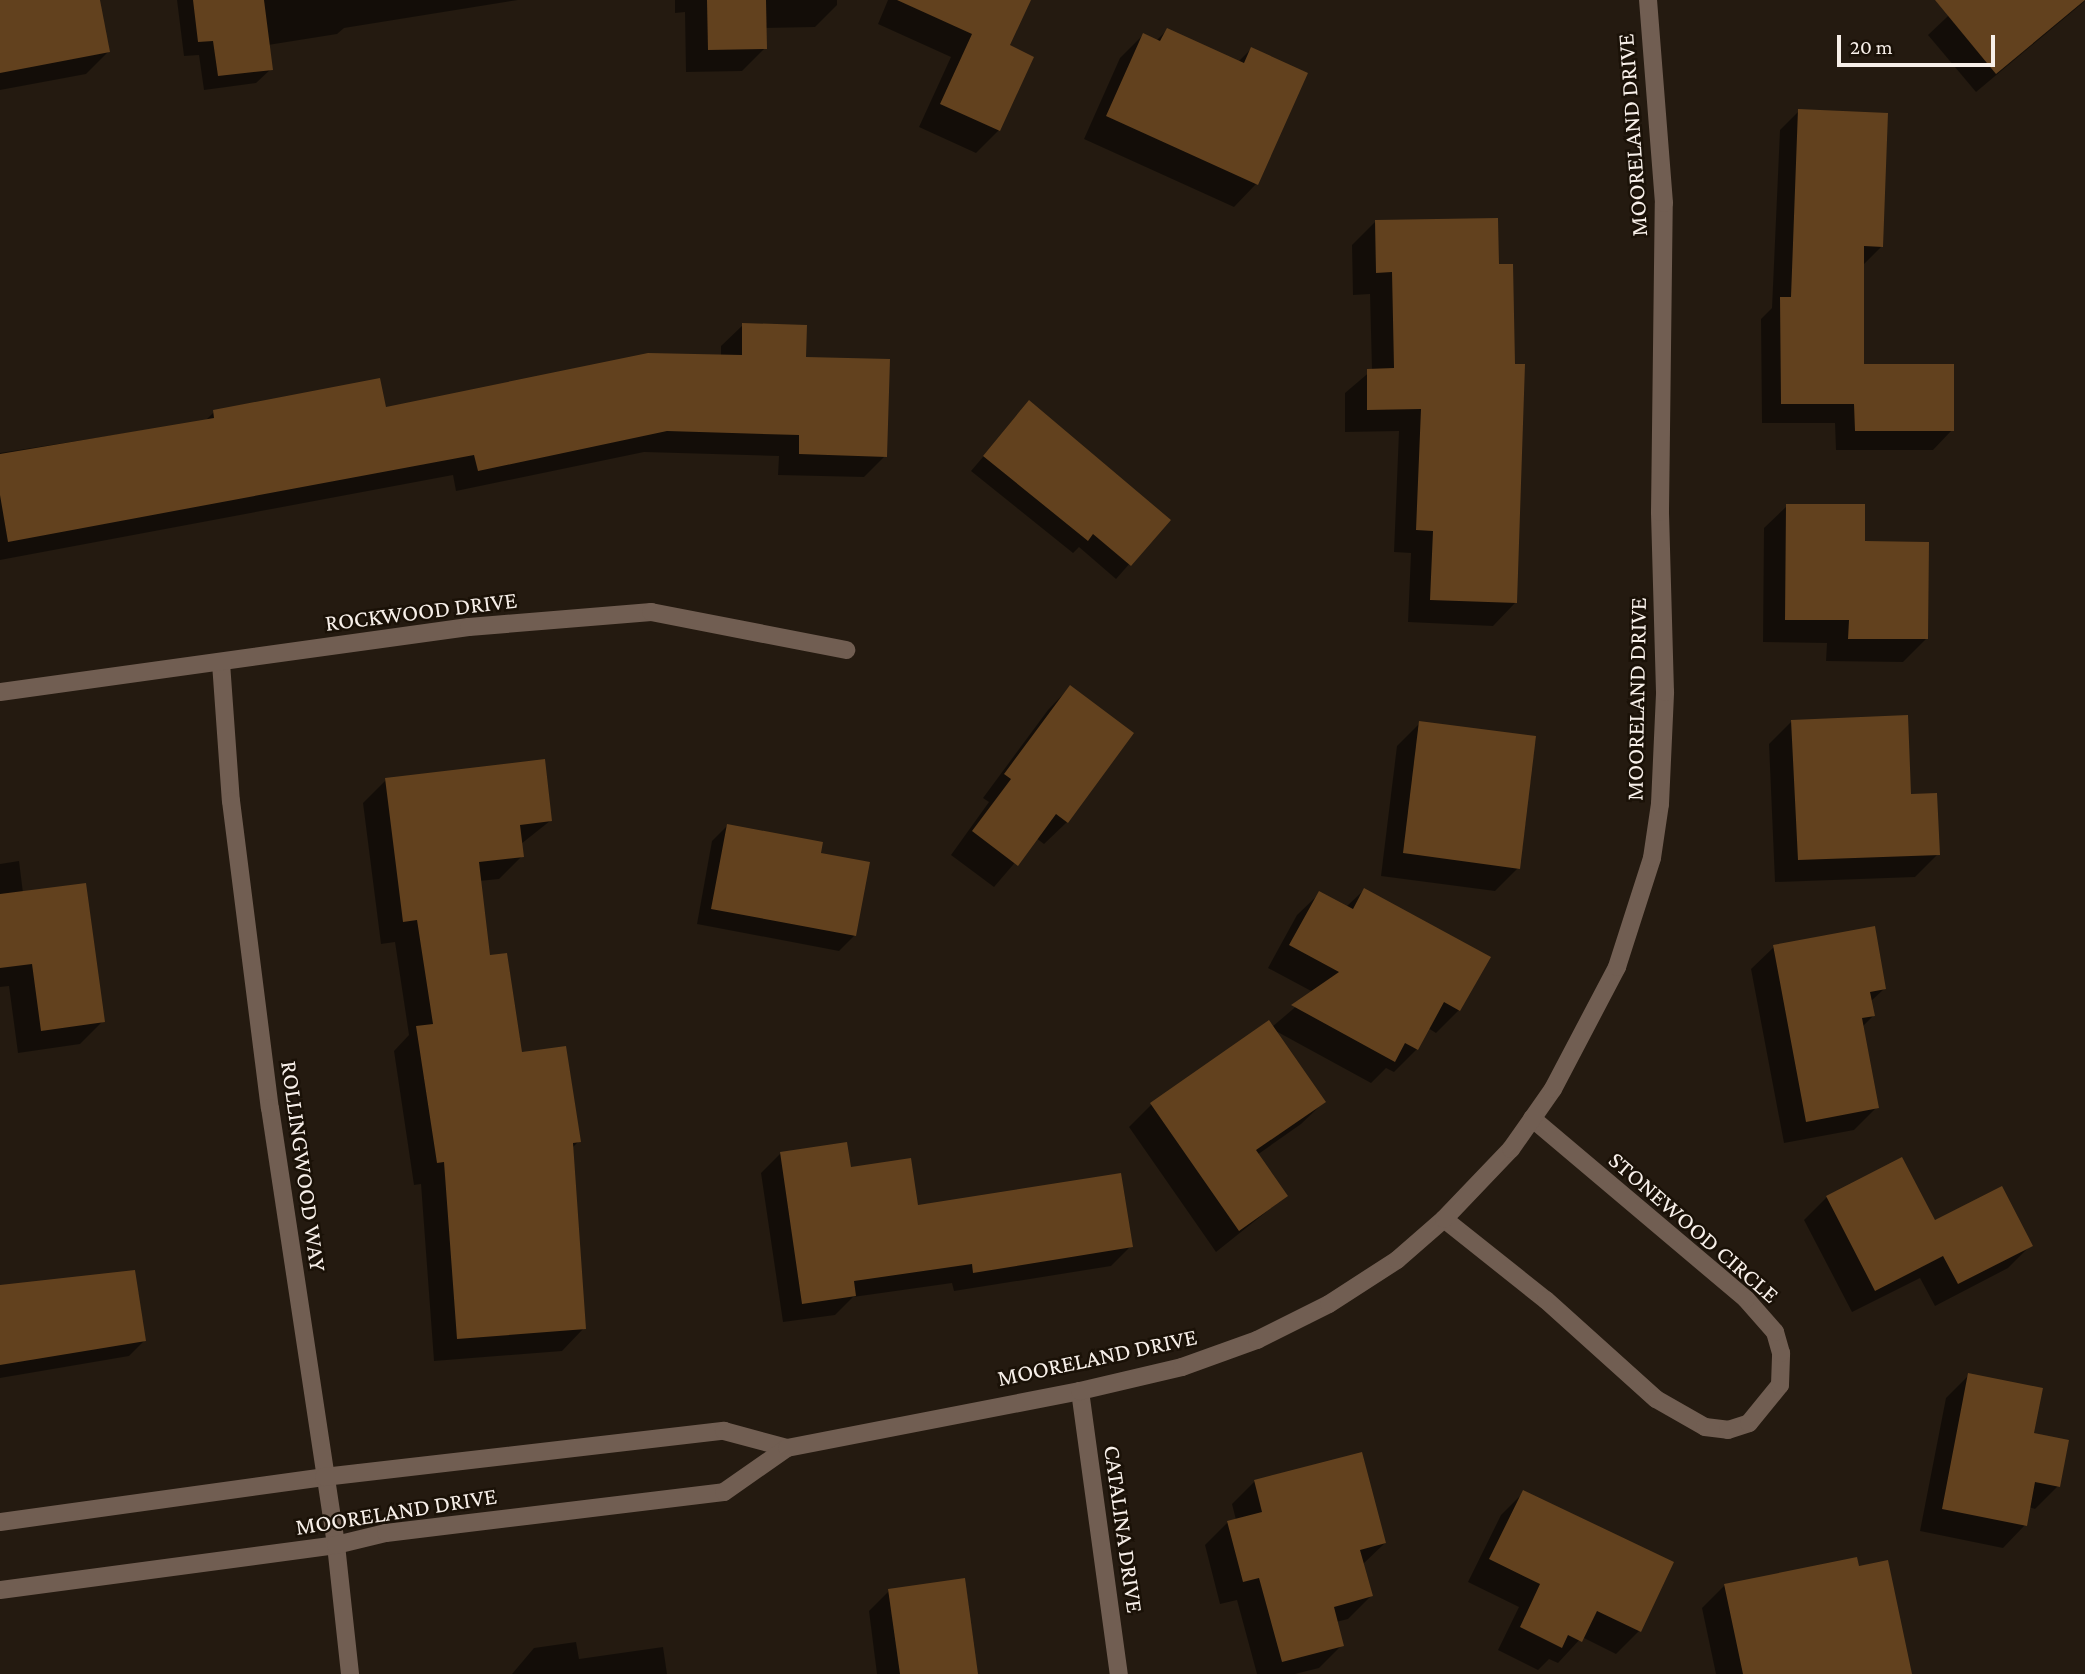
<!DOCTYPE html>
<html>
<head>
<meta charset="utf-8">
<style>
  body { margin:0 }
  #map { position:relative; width:2085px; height:1674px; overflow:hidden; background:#241a10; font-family:"Crimson Pro",serif }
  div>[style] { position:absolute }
  .shadow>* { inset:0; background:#0007 }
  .building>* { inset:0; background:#62411e }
  .minor>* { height:18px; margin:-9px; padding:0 9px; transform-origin:9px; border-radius:9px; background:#715e52 }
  span { translate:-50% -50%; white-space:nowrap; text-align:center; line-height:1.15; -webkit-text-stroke:5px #1a1107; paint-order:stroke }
  .street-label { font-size:24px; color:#f7efe9 }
  .scale { position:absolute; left:1837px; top:35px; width:158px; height:32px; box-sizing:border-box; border:4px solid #f7efe9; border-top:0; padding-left:9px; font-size:21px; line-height:24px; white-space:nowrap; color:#f7efe9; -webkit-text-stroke:5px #1a1107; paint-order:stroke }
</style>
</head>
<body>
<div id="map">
  <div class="shadow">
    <i style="clip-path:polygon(0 0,98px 0,109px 51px,86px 74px,0 90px)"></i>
    <i style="clip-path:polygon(177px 0,518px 0,344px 28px,337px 34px,268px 45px,271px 69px,256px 83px,204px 90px,199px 55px,184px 56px)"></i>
    <i style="clip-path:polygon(675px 0,837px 0,837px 5px,815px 27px,764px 28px,765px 48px,742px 71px,686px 72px,685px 12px,675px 13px)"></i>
    <i style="clip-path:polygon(888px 0,1029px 0,1007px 46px,999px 130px,976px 153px,919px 127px,951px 57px,878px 24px)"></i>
    <i style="clip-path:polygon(1965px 0,2085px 0,2085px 1px,1976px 92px,1928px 35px)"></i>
    <i style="clip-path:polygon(1167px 30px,1238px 62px,1251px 49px,1256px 184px,1234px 207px,1084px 139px,1120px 58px,1143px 35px,1156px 41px)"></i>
    <i style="clip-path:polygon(1799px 111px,1882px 246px,1862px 266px,1862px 366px,1952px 430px,1933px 450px,1836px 450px,1835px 423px,1762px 423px,1761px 319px,1772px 308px,1780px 130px)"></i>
    <i style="clip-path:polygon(1375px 222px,1515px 603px,1493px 626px,1408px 622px,1411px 553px,1394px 552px,1399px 431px,1345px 432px,1345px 393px,1372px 370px,1370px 294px,1353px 295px,1352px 245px)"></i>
    <i style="clip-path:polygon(743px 325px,805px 359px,885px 456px,864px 477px,778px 475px,779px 456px,644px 452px,456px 491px,453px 475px,0 560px,0 453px,205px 421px,214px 412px,385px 409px,721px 357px,721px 346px)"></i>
    <i style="clip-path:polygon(1029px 403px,1168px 520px,1116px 579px,1079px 547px,1073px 553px,971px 471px)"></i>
    <i style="clip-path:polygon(1787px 506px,1863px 543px,1926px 639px,1903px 662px,1826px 661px,1827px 643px,1763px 642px,1764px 528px)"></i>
    <i style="clip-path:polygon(1070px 687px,1067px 822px,1044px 844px,1036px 838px,994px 887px,951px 855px,989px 802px,983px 798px,1048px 710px)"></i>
    <i style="clip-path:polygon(1792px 721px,1910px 796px,1938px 854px,1915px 877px,1775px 882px,1769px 744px)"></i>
    <i style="clip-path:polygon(1420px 723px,1518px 868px,1495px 891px,1381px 876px,1397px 746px)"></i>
    <i style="clip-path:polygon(386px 780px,550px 821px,521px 844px,522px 856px,499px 879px,479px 881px,489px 957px,521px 1054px,579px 1141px,571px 1149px,584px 1328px,562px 1351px,434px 1361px,421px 1184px,414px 1185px,394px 1051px,409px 1035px,395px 942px,381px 944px,363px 803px)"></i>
    <i style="clip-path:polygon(727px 826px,819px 855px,854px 936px,839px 951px,697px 924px,712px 841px)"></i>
    <i style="clip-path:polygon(19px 861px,23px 893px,103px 1021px,80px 1044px,18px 1053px,9px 986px,0 987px,0 864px)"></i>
    <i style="clip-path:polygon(1364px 890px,1488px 957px,1459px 1010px,1436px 1033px,1428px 1028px,1417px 1049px,1394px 1072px,1386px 1068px,1371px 1083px,1274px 1030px,1324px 1102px,1301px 1124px,1257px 1155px,1286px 1196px,1216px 1252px,1129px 1127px,1151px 1105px,1272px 1027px,1313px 992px,1268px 968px,1297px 915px,1320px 893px,1346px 907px)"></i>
    <i style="clip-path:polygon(1774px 947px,1884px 989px,1870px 1002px,1873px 1016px,1862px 1027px,1877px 1107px,1854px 1130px,1784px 1143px,1751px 969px)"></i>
    <i style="clip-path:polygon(781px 1153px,850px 1169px,916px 1207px,1131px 1246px,1111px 1266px,954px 1291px,952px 1283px,853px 1297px,835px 1315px,783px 1322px,761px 1173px)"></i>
    <i style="clip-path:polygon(1827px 1197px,1934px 1222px,2031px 1245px,2008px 1268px,1935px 1306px,1920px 1278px,1852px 1312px,1804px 1220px)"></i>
    <i style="clip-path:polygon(0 1289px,144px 1341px,129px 1356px,0 1378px)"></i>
    <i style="clip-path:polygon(1969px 1375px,2032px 1434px,2058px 1486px,2035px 1509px,2029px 1507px,2025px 1525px,2003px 1548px,1920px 1531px,1946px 1398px)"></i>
    <i style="clip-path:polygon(1255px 1481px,1385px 1543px,1362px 1565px,1371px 1596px,1348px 1619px,1336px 1622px,1342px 1645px,1319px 1668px,1295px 1674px,1257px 1674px,1237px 1600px,1220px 1604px,1205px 1545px,1228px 1522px,1236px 1520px,1232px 1504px)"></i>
    <i style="clip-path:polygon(1524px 1492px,1672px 1563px,1639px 1631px,1616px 1654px,1582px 1637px,1558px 1663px,1549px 1659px,1538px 1670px,1498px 1650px,1519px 1607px,1468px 1582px,1501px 1515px)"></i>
    <i style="clip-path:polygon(1725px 1585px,1910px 1674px,1716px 1674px,1702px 1608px)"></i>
    <i style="clip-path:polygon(889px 1591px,977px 1674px,877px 1674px,869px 1611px)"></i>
    <i style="clip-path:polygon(576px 1642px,579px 1659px,663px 1647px,667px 1674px,512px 1674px,534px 1648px)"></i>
  </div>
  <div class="building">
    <i style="clip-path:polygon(0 0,100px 0,110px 52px,0 73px)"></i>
    <i style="clip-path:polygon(193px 0,264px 0,273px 70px,218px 76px,213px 41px,198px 42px)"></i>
    <i style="clip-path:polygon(707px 0,766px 0,767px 49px,708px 50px)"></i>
    <i style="clip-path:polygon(897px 0,1031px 0,1010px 45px,1034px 57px,1000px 131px,940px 104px,972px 34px)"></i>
    <i style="clip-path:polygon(1935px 0,2085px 0,1996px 74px)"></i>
    <i style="clip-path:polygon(1167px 28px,1244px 63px,1251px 47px,1308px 73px,1258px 185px,1106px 116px,1143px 33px,1160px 41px)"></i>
    <i style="clip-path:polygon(1798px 109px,1888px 113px,1883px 247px,1864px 246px,1864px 364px,1954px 364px,1954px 431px,1855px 431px,1854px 404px,1781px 404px,1780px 297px,1791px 297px)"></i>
    <i style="clip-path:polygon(1498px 218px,1499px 264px,1513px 264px,1515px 364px,1525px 364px,1517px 603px,1430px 600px,1433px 531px,1416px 530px,1421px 409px,1367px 410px,1367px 369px,1394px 368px,1392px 272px,1376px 273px,1375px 220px)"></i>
    <i style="clip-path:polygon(742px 323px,807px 325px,806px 357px,890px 359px,887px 457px,799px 454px,799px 435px,667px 431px,478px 471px,474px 455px,8px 542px,0 495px,0 454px,214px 418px,213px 410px,380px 378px,386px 407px,648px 353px,742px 355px)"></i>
    <i style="clip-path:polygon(1029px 400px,1171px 520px,1131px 566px,1093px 534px,1088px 541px,983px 456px)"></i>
    <i style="clip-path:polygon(1786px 504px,1865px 504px,1865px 541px,1929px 542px,1928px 639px,1848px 639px,1849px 620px,1785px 620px)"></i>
    <i style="clip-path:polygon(1070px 685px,1134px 733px,1068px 823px,1056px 814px,1018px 866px,972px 831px,1011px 779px,1004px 774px)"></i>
    <i style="clip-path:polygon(1908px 715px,1911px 794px,1937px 793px,1940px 855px,1798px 860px,1791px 720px)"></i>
    <i style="clip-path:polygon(1419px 721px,1536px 736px,1520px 869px,1403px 853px)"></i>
    <i style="clip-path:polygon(545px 759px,552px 821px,520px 825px,524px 857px,479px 862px,490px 955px,507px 953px,522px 1052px,566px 1046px,581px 1142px,573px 1143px,586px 1329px,457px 1339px,444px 1162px,437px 1163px,416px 1026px,433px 1024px,417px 920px,403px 922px,385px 778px)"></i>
    <i style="clip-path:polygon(727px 824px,823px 842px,821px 853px,870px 862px,856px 936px,711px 909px)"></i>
    <i style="clip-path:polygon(86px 883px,105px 1022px,41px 1031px,32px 964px,0 968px,0 894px)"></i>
    <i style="clip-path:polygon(1364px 888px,1491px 957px,1460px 1011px,1444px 1002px,1418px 1050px,1405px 1043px,1395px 1062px,1291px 1005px,1339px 972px,1289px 945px,1319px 891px,1353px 909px)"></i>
    <i style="clip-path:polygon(1875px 926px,1886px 989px,1870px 992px,1875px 1016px,1862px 1018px,1879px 1108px,1806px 1122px,1773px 945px)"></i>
    <i style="clip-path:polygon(1269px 1020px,1326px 1102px,1256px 1150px,1288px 1196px,1239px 1231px,1150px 1103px)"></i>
    <i style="clip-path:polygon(847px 1142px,851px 1167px,911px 1158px,918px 1205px,1121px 1173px,1133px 1247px,973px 1273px,972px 1264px,854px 1281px,856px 1296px,802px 1304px,780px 1152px)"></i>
    <i style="clip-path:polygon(1902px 1157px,1935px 1220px,2002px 1186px,2033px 1246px,1958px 1284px,1943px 1256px,1875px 1291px,1826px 1196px)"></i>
    <i style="clip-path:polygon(135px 1270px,146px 1341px,0 1365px,0 1285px)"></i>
    <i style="clip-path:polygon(1968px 1373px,2043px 1388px,2034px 1433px,2069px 1440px,2060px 1487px,2035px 1482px,2027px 1526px,1942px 1509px)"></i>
    <i style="clip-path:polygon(1362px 1452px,1386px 1543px,1360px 1550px,1373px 1596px,1334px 1607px,1344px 1646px,1282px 1662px,1259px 1578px,1243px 1582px,1227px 1521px,1262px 1512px,1254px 1480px)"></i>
    <i style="clip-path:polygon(1523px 1490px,1674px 1562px,1641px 1632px,1597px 1611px,1582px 1642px,1568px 1635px,1562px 1648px,1520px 1627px,1540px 1584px,1489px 1559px)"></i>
    <i style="clip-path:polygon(1857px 1557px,1859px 1566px,1888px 1560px,1912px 1674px,1743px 1674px,1724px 1584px)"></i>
    <i style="clip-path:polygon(965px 1578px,978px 1674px,900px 1674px,888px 1589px)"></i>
  </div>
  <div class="minor">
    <i style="left:221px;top:663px;width:138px;rotate:85.9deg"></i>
    <i style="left:231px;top:801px;width:309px;rotate:82.8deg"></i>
    <i style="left:270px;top:1108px;width:442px;rotate:81.4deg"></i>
    <i style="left:336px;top:1545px;width:130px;rotate:83.8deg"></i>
    <i style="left:0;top:692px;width:473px;rotate:-7.9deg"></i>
    <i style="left:469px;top:627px;width:183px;rotate:-4.7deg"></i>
    <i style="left:651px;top:612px;width:199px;rotate:11deg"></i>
    <i style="left:1444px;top:1219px;width:130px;rotate:38.5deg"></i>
    <i style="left:1546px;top:1300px;width:148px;rotate:42deg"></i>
    <i style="left:1656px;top:1399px;width:56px;rotate:29.7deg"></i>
    <i style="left:1705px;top:1427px;width:23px;rotate:7deg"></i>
    <i style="left:1728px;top:1430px;width:22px;rotate:-18deg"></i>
    <i style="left:1749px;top:1423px;width:49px;rotate:-50.8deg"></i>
    <i style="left:1780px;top:1385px;width:32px;rotate:-88deg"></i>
    <i style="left:1781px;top:1353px;width:22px;rotate:-106deg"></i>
    <i style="left:1775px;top:1332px;width:44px;rotate:-131.3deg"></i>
    <i style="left:1746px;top:1299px;width:280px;rotate:-139.8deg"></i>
    <i style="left:1080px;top:1391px;width:286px;rotate:82.2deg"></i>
    <i style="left:0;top:1522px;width:327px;rotate:-7.9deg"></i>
    <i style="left:324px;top:1477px;width:403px;rotate:-6.6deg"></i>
    <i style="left:724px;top:1431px;width:65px;rotate:15.1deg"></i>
    <i style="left:0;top:1590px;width:339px;rotate:-7.6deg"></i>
    <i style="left:336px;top:1545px;width:51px;rotate:-13.5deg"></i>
    <i style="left:386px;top:1533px;width:340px;rotate:-6.9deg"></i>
    <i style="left:724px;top:1492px;width:77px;rotate:-34.9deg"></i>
    <i style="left:787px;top:1448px;width:298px;rotate:-11deg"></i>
    <i style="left:1080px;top:1391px;width:105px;rotate:-13.2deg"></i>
    <i style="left:1182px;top:1367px;width:80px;rotate:-19.8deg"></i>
    <i style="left:1257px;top:1340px;width:80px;rotate:-26.6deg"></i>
    <i style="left:1329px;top:1304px;width:81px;rotate:-32.9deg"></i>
    <i style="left:1397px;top:1260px;width:62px;rotate:-41.1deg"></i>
    <i style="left:1444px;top:1219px;width:97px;rotate:-46.3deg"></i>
    <i style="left:1511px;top:1149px;width:73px;rotate:-55deg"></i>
    <i style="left:1553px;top:1089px;width:138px;rotate:-62.3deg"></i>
    <i style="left:1617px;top:967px;width:114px;rotate:-72.2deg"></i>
    <i style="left:1652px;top:858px;width:55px;rotate:-81.6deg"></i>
    <i style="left:1660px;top:804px;width:112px;rotate:-87.4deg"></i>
    <i style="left:1665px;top:692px;width:180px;rotate:-91.6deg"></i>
    <i style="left:1660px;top:512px;width:309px;rotate:-89.3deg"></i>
    <i style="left:1664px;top:203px;width:204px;rotate:-94.5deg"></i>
  </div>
  <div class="street-label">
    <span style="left:1632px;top:135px;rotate:-94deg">MOORELAND DRIVE</span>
    <span style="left:421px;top:611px;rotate:-7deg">ROCKWOOD DRIVE</span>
    <span style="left:1636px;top:699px;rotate:-89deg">MOORELAND DRIVE</span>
    <span style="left:304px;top:1166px;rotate:82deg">ROLLINGWOOD WAY</span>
    <span style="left:1694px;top:1227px;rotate:41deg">STONEWOOD CIRCLE</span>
    <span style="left:1097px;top:1357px;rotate:-12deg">MOORELAND DRIVE</span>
    <span style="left:396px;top:1511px;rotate:-9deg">MOORELAND DRIVE</span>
    <span style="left:1124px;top:1529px;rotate:82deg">CATALINA DRIVE</span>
  </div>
  <div class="scale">20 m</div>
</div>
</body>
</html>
